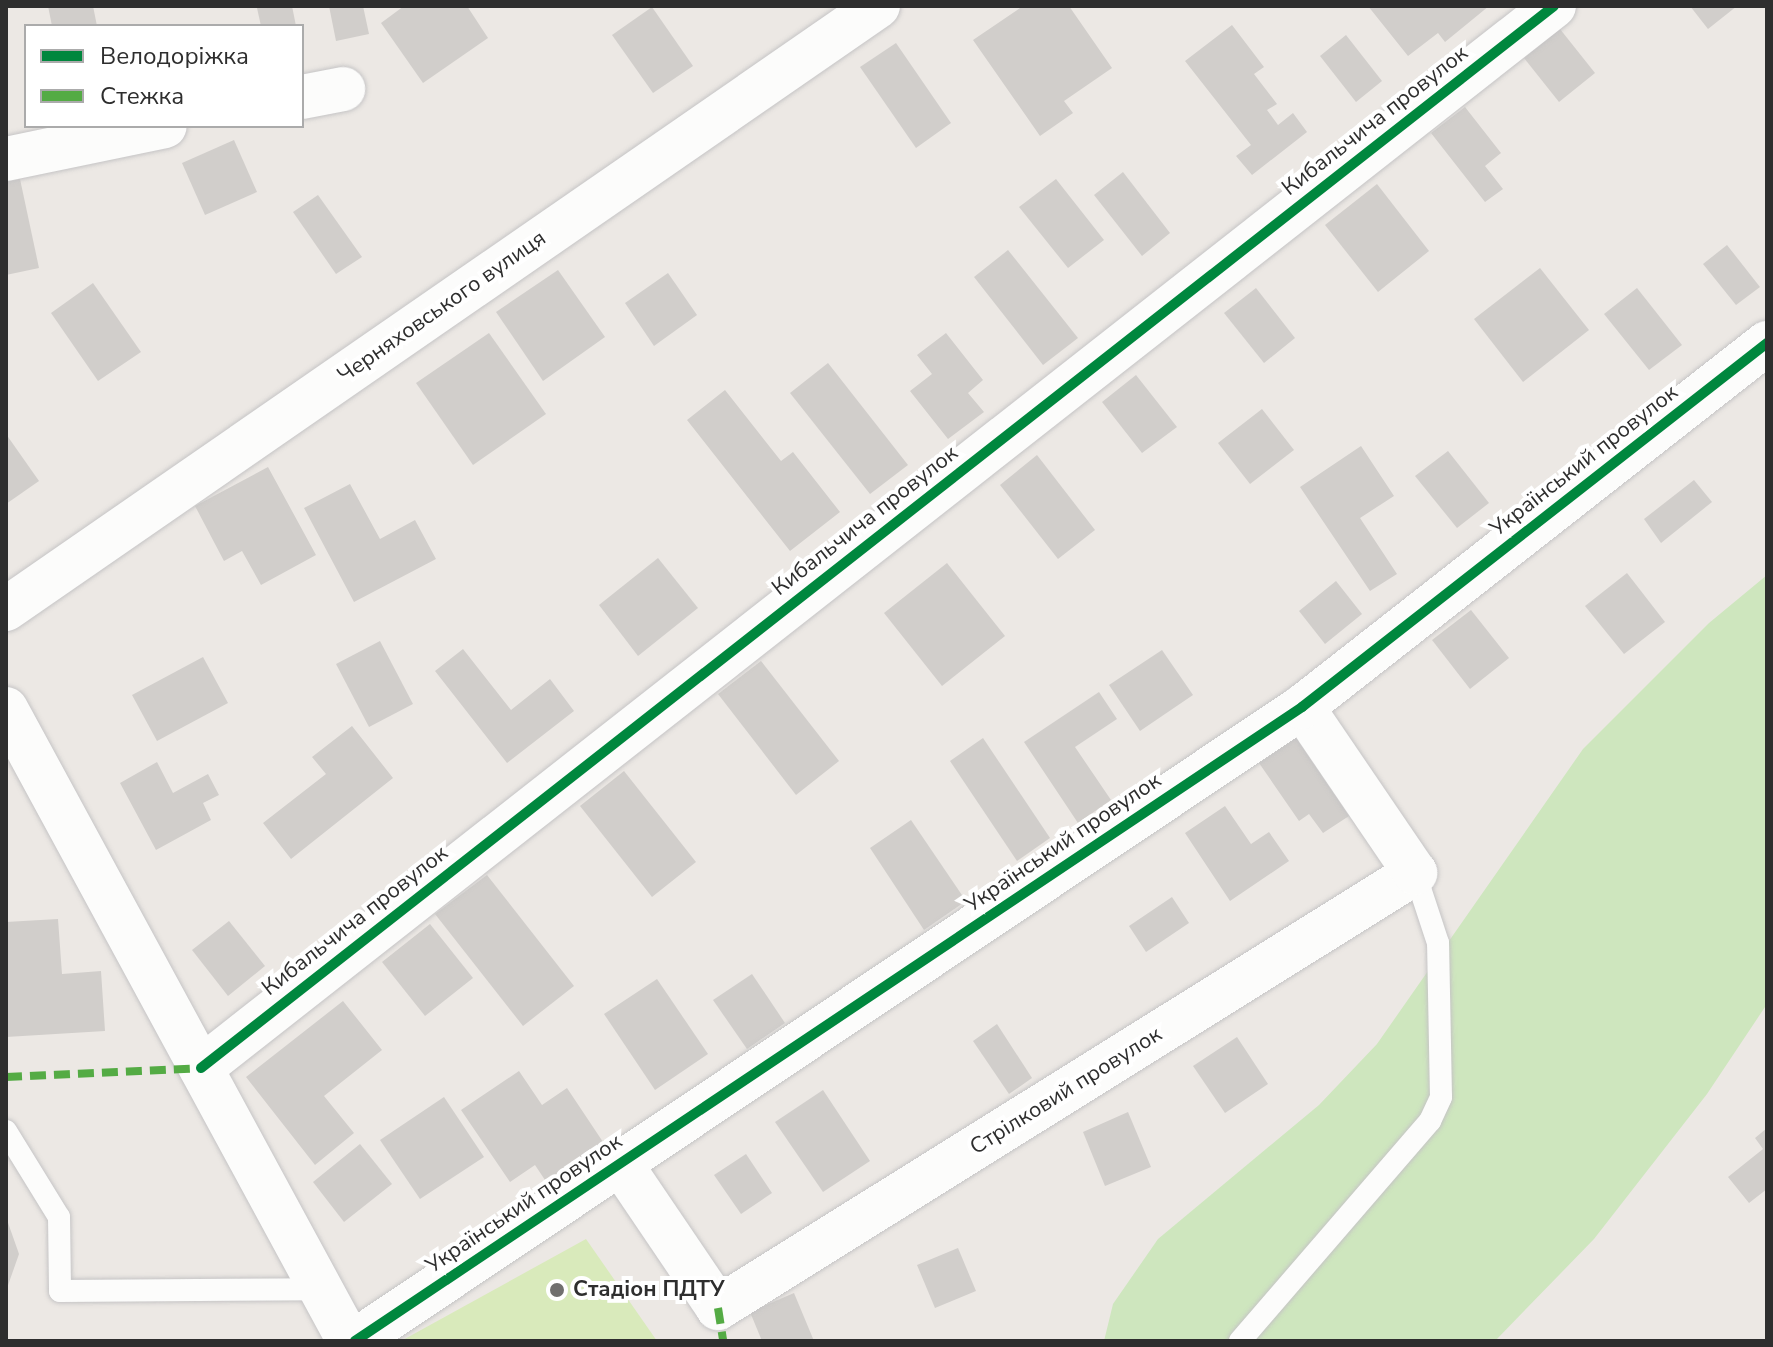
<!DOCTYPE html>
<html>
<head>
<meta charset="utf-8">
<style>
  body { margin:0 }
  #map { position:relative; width:1773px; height:1347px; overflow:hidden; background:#ece8e4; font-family:"Nunito Sans",sans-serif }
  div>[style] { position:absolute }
  .green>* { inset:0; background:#cee6be }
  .pitch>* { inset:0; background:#d9eabb }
  .building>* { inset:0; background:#d1cecb }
  .roads { filter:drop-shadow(0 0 2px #c5c4c5) drop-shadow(0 0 2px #c5c4c5) }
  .service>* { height:22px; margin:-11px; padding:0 11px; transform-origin:11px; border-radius:11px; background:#fcfcfb }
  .minor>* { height:44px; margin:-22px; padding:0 22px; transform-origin:22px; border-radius:22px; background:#fcfcfb }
  .quiet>* { height:8px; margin-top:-4px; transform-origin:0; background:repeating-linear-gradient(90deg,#54ab44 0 16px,transparent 0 24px) }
  .cycleway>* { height:10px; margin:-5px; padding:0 5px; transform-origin:5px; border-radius:5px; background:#00873e }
  .dots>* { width:22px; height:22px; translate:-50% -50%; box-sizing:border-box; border:4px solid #fff; border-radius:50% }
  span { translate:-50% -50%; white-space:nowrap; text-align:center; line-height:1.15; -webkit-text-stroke:8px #fff; paint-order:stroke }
  .street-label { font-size:22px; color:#2e2e2e }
  .poi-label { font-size:22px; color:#2e2e2e; font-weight:700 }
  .left { translate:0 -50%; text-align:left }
  .frame { position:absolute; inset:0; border:8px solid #2e2e2e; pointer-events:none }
  .legend { position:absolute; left:24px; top:24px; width:280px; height:104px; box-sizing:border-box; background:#fff; border:2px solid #ababab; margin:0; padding:10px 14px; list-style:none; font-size:24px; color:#2e2e2e }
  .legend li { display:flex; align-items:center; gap:16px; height:40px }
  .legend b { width:40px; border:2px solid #ababab }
</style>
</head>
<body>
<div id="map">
  <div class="green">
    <i style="clip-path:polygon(1767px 575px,1767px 1004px,1707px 1094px,1594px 1239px,1495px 1341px,1104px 1341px,1113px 1304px,1158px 1239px,1319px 1105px,1377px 1044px,1583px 749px,1709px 623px)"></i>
  </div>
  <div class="pitch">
    <i style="clip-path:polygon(586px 1239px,657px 1341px,401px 1341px)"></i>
  </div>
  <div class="building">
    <i style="clip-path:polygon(48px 6px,93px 6px,97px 26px,52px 26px)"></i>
    <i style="clip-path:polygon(292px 6px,296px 26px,261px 26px,257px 8px)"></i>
    <i style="clip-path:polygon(329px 6px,363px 6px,369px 34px,336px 41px)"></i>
    <i style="clip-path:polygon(404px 6px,467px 6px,488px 38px,423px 83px,381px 23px)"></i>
    <i style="clip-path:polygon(1023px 6px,1069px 6px,1112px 68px,1064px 101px,1073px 113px,1040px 136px,973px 40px)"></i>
    <i style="clip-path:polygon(1368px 6px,1489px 6px,1445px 42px,1438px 33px,1408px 56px)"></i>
    <i style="clip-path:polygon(1690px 6px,1737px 6px,1708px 29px)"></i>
    <i style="clip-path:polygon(652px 7px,693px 66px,653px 93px,612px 35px)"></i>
    <i style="clip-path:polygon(1232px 25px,1264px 67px,1254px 74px,1277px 104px,1267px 110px,1278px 125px,1293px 113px,1307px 132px,1252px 175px,1236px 156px,1251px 145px,1185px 61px)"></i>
    <i style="clip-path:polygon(1560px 29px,1595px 73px,1559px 102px,1524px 58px)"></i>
    <i style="clip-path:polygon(1346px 35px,1382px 81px,1356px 102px,1320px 56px)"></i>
    <i style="clip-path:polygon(896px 43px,951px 123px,916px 148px,860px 67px)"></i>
    <i style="clip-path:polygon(1465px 107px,1501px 153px,1485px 166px,1503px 189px,1485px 202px,1431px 133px)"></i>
    <i style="clip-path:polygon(234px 140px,257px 192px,205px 215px,182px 163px)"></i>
    <i style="clip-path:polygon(1123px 172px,1170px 233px,1142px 256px,1094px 195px)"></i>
    <i style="clip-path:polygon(20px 179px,39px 268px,6px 275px,6px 182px)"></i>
    <i style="clip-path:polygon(1056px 179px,1104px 240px,1068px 268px,1019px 207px)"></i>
    <i style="clip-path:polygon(1377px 184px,1429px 251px,1378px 292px,1325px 225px)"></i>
    <i style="clip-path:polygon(318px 195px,362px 257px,336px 274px,293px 212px)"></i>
    <i style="clip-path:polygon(1727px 245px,1760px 287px,1736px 305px,1703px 264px)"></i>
    <i style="clip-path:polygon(1008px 250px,1078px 338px,1043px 365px,974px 277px)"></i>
    <i style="clip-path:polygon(1540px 268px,1589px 330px,1523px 382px,1474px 319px)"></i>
    <i style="clip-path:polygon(558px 270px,605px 337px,543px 381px,496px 312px)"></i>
    <i style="clip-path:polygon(668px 273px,697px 315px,654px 346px,625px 303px)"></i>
    <i style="clip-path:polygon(93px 283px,141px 352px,98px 381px,51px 313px)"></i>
    <i style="clip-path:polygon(1256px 288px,1295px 338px,1264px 363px,1224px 313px)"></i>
    <i style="clip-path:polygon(1637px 288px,1682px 345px,1649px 370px,1604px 314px)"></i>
    <i style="clip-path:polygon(489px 333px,546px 414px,473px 465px,416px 383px)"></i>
    <i style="clip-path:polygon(946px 333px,983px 380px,968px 393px,984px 412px,948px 439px,910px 391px,932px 374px,917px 355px)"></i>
    <i style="clip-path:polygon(828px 363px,908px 465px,870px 494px,790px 393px)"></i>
    <i style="clip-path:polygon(1136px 375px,1177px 427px,1142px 453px,1102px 402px)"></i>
    <i style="clip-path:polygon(725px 390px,781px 461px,793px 452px,840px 512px,790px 551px,687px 420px)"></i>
    <i style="clip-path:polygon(1262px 409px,1294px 450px,1250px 484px,1218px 443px)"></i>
    <i style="clip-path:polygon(6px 434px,39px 481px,6px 504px)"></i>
    <i style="clip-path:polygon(1361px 446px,1394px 496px,1360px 518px,1397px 574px,1370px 591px,1300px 487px)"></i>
    <i style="clip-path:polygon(1448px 451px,1489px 503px,1457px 528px,1415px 476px)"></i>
    <i style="clip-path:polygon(1037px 455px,1095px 530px,1058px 559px,1000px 485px)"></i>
    <i style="clip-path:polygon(268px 467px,316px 555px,261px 585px,242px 551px,224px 561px,195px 506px)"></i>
    <i style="clip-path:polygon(1694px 480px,1712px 502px,1661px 543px,1644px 519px)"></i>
    <i style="clip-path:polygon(350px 484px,380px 539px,415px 520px,436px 559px,354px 602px,304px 508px)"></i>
    <i style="clip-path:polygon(658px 558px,698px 608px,638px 656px,599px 605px)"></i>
    <i style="clip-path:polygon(947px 563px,1005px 636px,942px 686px,884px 613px)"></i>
    <i style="clip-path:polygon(1627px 573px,1665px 622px,1624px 654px,1585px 606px)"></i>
    <i style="clip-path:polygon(1336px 581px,1362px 614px,1325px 644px,1299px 611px)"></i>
    <i style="clip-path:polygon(1471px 610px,1509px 658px,1470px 689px,1432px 640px)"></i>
    <i style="clip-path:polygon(380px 641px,413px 704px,369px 727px,336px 664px)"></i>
    <i style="clip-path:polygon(463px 649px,511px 710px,550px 679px,574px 711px,507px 763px,435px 671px)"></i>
    <i style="clip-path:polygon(1162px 650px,1193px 695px,1140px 731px,1109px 685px)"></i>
    <i style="clip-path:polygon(203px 657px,228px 703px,157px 741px,132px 695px)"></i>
    <i style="clip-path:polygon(761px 661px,839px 761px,796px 795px,718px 694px)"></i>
    <i style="clip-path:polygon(1099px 692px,1117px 719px,1075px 747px,1111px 800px,1078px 823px,1024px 742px)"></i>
    <i style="clip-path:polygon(352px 726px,393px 778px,291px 859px,263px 823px,326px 774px,312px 757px)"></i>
    <i style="clip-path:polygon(983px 738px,1050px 838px,1017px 861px,950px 761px)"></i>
    <i style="clip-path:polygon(1296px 738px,1349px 816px,1323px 833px,1309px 814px,1299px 821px,1259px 763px)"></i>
    <i style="clip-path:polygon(157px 762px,173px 793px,208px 774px,219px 795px,203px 803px,211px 820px,156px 850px,120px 783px)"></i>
    <i style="clip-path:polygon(624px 771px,696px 862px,652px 897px,580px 806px)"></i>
    <i style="clip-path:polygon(1225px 806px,1251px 844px,1269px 832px,1289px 861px,1230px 901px,1185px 833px)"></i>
    <i style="clip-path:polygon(911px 820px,966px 901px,924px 930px,870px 848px)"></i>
    <i style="clip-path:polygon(487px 875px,574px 986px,523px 1026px,435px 914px)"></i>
    <i style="clip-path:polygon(1172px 897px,1189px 923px,1146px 952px,1129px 926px)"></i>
    <i style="clip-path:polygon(58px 919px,62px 974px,101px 971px,105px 1031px,6px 1037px,6px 922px)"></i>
    <i style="clip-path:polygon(229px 921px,265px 966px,228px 996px,192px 950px)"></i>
    <i style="clip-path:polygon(430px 924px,473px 978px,425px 1016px,382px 962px)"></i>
    <i style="clip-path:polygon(752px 974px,785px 1023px,747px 1049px,713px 1000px)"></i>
    <i style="clip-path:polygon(657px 979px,708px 1054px,655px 1090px,604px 1014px)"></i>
    <i style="clip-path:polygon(343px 1001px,382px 1050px,324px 1096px,354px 1133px,315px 1165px,246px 1077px)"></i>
    <i style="clip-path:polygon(997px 1024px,1032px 1078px,1009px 1094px,973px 1041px)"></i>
    <i style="clip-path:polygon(1237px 1037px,1268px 1084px,1225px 1113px,1193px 1066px)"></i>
    <i style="clip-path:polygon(519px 1071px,542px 1105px,567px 1088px,605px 1145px,547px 1183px,535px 1165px,510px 1182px,461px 1110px)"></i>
    <i style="clip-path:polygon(823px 1090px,870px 1161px,823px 1192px,775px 1122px)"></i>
    <i style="clip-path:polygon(444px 1097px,484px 1157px,420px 1199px,380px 1140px)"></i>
    <i style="clip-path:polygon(1128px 1112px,1151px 1167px,1105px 1186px,1083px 1132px)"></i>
    <i style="clip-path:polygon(1767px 1128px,1767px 1189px,1749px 1203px,1728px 1177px,1763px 1149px,1755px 1138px)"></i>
    <i style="clip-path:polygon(360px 1144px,392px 1184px,344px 1222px,313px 1182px)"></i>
    <i style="clip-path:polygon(746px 1154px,772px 1193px,741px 1214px,714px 1175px)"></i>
    <i style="clip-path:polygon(6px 1217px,19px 1254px,6px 1291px)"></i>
    <i style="clip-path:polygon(958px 1248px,976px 1291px,935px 1308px,917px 1265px)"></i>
    <i style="clip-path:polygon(794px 1293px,814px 1341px,762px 1341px,750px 1312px)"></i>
  </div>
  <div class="roads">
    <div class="service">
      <i style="left:6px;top:1131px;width:101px;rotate:58.4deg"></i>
      <i style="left:59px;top:1217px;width:74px;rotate:89.2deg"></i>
      <i style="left:60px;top:1291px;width:261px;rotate:-0.4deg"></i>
      <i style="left:1240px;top:1341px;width:291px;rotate:-49.2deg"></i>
      <i style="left:1430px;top:1121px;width:26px;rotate:-65deg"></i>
      <i style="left:1441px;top:1097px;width:154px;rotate:-91.1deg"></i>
      <i style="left:1438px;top:943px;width:74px;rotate:-108.2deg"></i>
    </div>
    <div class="minor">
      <i style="left:302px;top:97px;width:42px;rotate:-11deg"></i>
      <i style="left:6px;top:159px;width:162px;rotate:-11.7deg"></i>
      <i style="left:6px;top:609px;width:1060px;rotate:-34.66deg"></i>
      <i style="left:6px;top:709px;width:719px;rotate:61.51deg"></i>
      <i style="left:201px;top:1068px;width:1720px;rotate:-38.13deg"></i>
      <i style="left:620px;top:1163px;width:175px;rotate:55.9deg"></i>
      <i style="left:718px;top:1308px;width:822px;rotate:-31.97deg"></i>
      <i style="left:1415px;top:873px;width:201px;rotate:-124.2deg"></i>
      <i style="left:355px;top:1341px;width:1140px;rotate:-33.8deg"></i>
      <i style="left:1302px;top:707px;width:591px;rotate:-38.05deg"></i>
    </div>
  </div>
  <div class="quiet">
    <i style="left:6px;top:1077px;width:195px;rotate:-2.6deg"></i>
    <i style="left:718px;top:1308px;width:33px;rotate:81deg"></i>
  </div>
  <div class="cycleway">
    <i style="left:201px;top:1068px;width:1720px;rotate:-38.13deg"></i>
    <i style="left:355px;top:1341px;width:1140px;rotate:-33.8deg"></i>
    <i style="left:1302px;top:707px;width:591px;rotate:-38.05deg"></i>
  </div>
  <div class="dots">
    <i style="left:557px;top:1290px;background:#706f6e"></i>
  </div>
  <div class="street-label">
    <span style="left:1375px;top:121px;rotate:-38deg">Кибальчича провулок</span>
    <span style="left:442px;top:307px;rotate:-35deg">Черняховського вулиця</span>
    <span style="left:1584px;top:461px;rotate:-38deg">Український провулок</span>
    <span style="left:865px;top:521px;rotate:-38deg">Кибальчича провулок</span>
    <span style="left:1063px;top:843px;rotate:-34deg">Український провулок</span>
    <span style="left:355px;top:921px;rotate:-38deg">Кибальчича провулок</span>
    <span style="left:1066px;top:1091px;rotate:-32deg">Стрілковий провулок</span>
    <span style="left:524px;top:1204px;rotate:-34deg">Український провулок</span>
  </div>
  <div class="poi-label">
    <span class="left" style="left:573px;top:1290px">Стадіон ПДТУ</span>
  </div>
  <div class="frame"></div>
  <ul class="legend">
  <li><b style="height:10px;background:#00873e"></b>Велодоріжка</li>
  <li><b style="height:10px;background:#54ab44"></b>Стежка</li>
  </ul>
</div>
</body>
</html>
